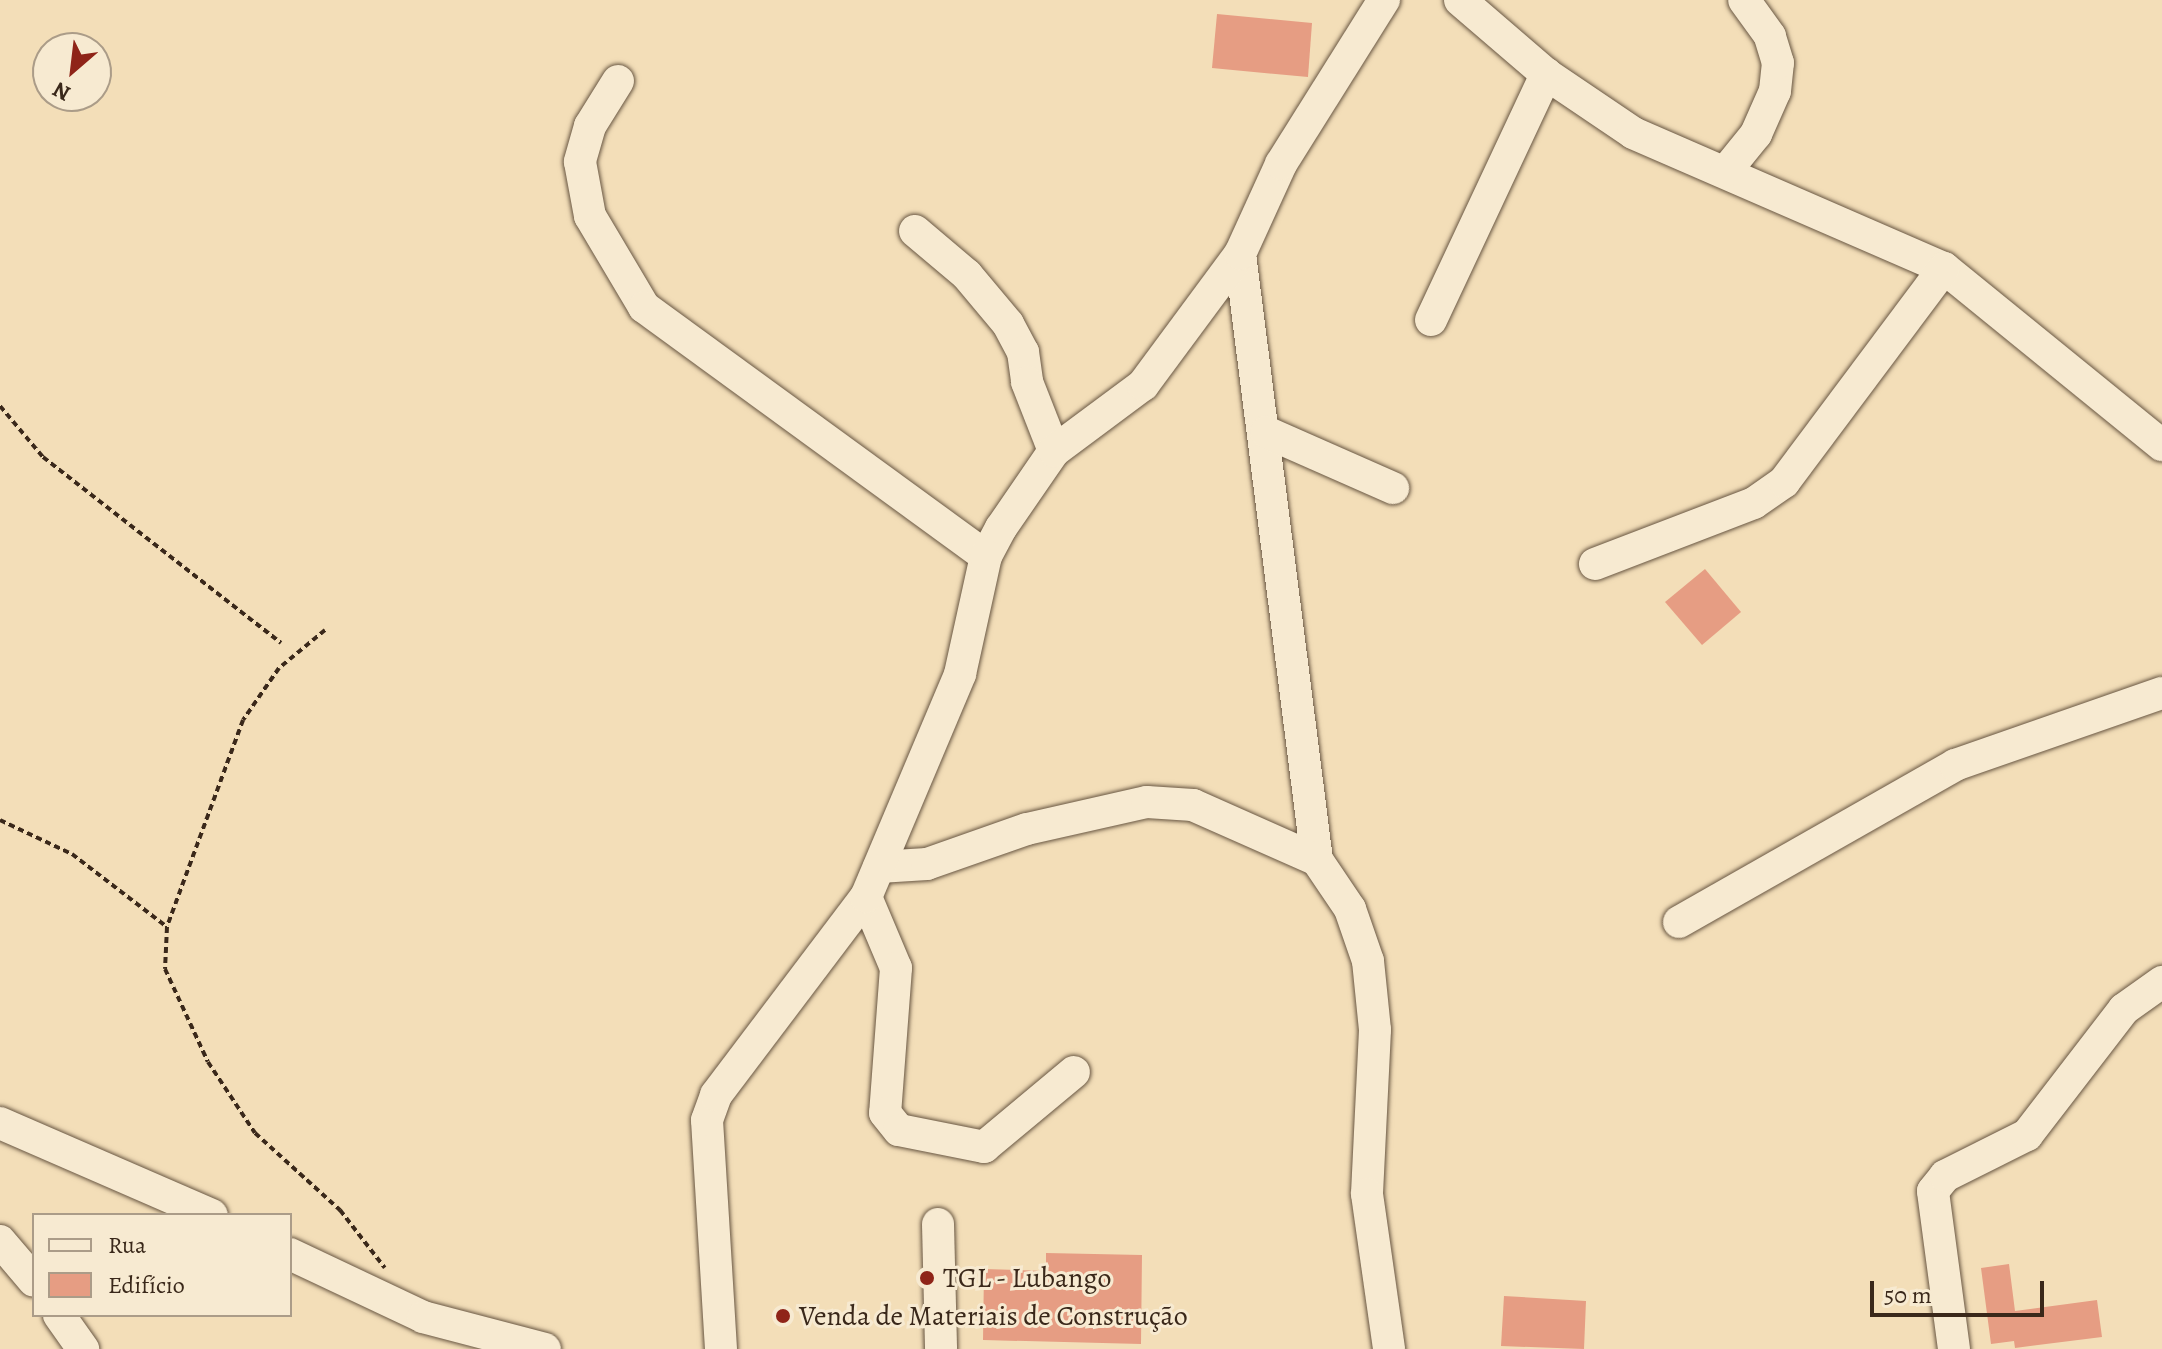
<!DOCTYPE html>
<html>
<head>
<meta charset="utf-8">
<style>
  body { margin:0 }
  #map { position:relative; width:2162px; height:1349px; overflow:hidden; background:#f3deb8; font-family:Alegreya,serif }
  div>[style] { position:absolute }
  .building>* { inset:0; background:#e69d83 }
  .path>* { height:4px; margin-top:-2px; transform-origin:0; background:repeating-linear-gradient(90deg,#3a281a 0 6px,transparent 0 10px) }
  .roads { filter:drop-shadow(0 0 2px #685642) drop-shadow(0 0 2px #685642) }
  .minor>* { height:32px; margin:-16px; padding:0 16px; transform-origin:16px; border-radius:16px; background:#f7ead1 }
  .dots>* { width:22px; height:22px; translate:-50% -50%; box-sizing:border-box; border:4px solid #f7ead1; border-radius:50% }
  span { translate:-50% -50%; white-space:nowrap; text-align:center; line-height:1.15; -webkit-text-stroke:6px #f7ead1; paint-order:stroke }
  .poi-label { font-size:28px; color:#3a281a }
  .left { translate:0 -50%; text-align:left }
  .legend { position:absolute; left:32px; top:1213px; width:260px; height:104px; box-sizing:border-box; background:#f7ead1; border:2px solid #ab9c88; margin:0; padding:10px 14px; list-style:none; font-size:24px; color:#3a281a }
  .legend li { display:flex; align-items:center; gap:16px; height:40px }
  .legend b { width:40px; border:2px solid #ab9c88 }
  .north { position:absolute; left:32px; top:32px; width:80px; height:80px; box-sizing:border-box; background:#f7ead1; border:2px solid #ab9c88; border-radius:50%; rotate:208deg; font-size:22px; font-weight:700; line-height:32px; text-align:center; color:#3a281a }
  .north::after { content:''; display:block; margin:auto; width:28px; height:36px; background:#8f2418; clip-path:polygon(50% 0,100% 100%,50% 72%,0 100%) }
  .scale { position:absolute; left:1870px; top:1281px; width:174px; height:36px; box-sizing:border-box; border:4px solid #3a281a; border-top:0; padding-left:10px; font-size:24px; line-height:28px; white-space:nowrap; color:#3a281a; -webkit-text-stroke:6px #f7ead1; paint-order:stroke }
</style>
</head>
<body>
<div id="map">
  <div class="building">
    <i style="clip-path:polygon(1217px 14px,1312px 23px,1308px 77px,1212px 68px)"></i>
    <i style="clip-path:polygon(1705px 569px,1741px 612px,1702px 645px,1665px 602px)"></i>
    <i style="clip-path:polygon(1046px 1253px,1142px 1255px,1141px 1344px,983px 1340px,984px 1269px,1046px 1271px)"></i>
    <i style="clip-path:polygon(2009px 1264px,2015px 1311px,2097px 1300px,2102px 1337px,2015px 1348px,2014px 1341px,1991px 1344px,1981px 1268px)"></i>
    <i style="clip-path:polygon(1504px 1296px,1586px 1301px,1584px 1349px,1501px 1346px)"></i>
  </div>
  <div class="path">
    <i style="left:0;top:406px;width:67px;rotate:49.9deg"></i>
    <i style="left:43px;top:457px;width:302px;rotate:38deg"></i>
    <i style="left:325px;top:630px;width:60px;rotate:140.4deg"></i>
    <i style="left:279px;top:668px;width:63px;rotate:124.7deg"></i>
    <i style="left:243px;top:720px;width:221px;rotate:110.2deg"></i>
    <i style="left:167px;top:927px;width:42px;rotate:92.7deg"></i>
    <i style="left:165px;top:969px;width:102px;rotate:65.2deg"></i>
    <i style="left:208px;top:1062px;width:85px;rotate:56.5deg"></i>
    <i style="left:255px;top:1133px;width:115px;rotate:42.2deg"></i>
    <i style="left:340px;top:1210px;width:73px;rotate:52.2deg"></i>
    <i style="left:0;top:820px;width:80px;rotate:25.3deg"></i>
    <i style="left:72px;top:854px;width:120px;rotate:37.5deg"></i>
  </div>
  <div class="roads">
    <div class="minor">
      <i style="left:1460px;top:0;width:113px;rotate:40.7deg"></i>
      <i style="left:1546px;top:74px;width:105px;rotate:34.1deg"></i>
      <i style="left:1633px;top:133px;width:339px;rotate:23.5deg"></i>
      <i style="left:1944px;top:268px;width:281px;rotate:39.1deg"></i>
      <i style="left:618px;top:81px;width:53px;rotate:121.9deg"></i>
      <i style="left:590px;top:126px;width:37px;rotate:106deg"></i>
      <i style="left:580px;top:162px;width:55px;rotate:79.5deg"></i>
      <i style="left:590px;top:216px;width:106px;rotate:59.3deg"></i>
      <i style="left:644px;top:307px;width:423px;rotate:36.1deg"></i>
      <i style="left:1726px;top:171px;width:48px;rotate:-51deg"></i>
      <i style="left:1756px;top:134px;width:47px;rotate:-66.2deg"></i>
      <i style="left:1775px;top:91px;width:28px;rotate:-84deg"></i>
      <i style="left:1778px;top:63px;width:28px;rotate:-107deg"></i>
      <i style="left:1770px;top:36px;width:44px;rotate:-125.8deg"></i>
      <i style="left:915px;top:231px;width:68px;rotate:40.2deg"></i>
      <i style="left:967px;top:275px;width:64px;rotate:50.1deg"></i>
      <i style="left:1008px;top:324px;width:32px;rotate:62deg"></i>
      <i style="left:1023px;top:352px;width:30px;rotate:82deg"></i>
      <i style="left:1027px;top:382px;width:74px;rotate:68.6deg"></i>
      <i style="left:1240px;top:254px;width:611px;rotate:82.76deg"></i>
      <i style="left:1317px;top:860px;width:59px;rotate:56deg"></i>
      <i style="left:1350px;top:909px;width:55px;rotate:70.9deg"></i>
      <i style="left:1368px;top:961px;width:69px;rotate:84.2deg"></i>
      <i style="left:1375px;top:1030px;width:164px;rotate:92.8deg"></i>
      <i style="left:1367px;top:1194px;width:157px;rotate:81.9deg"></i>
      <i style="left:1431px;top:320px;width:272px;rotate:-64.9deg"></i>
      <i style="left:1266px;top:432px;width:139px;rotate:23.8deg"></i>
      <i style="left:1595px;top:564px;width:170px;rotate:-21deg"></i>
      <i style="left:1754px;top:503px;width:37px;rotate:-35deg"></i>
      <i style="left:1784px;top:482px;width:267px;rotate:-53.2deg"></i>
      <i style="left:879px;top:867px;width:48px;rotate:-3.6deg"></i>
      <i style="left:927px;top:864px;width:106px;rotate:-19.3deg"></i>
      <i style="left:1027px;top:829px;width:123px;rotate:-12.7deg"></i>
      <i style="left:1147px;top:802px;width:46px;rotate:3.7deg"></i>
      <i style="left:1193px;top:805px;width:136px;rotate:23.9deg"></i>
      <i style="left:866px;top:897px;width:77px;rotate:67.1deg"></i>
      <i style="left:896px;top:968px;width:145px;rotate:94.3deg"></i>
      <i style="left:885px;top:1113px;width:22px;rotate:51deg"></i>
      <i style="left:899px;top:1130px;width:87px;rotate:11.3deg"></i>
      <i style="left:984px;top:1147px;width:117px;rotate:-39.8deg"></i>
      <i style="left:1679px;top:922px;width:318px;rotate:-29.6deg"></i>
      <i style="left:1955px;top:765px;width:219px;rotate:-19.2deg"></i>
      <i style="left:0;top:1123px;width:231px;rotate:23.5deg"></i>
      <i style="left:938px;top:1224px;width:125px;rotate:88.6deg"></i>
      <i style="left:0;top:1241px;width:52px;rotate:49.6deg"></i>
      <i style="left:290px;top:1254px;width:147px;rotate:25.3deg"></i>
      <i style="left:423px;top:1317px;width:126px;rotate:14.7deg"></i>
      <i style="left:59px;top:1315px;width:42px;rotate:54.8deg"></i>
      <i style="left:721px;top:1349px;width:229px;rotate:-93.5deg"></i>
      <i style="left:707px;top:1120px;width:27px;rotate:-70deg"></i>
      <i style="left:716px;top:1095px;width:248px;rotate:-52.9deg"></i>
      <i style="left:866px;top:897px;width:242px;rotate:-67.1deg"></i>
      <i style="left:960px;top:674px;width:121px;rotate:-77.6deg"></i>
      <i style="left:986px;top:556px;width:32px;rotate:-62deg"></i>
      <i style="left:1001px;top:528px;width:93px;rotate:-55.5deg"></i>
      <i style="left:1054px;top:451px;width:111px;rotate:-36.6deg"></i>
      <i style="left:1143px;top:385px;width:163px;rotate:-53.5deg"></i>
      <i style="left:1240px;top:254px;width:99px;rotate:-65.5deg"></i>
      <i style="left:1281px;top:164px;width:194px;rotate:-57.9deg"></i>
      <i style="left:1954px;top:1349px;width:159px;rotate:-97.6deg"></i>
      <i style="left:1933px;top:1191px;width:19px;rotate:-51deg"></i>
      <i style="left:1945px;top:1176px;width:92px;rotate:-26.6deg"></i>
      <i style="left:2027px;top:1135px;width:159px;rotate:-52.4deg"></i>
      <i style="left:2124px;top:1009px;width:47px;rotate:-35.4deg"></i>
    </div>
  </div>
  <div class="dots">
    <i style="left:927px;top:1278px;background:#8f2418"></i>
    <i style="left:783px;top:1316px;background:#8f2418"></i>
  </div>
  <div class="poi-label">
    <span class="left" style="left:943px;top:1278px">TGL - Lubango</span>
    <span class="left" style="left:799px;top:1316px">Venda de Materiais de Construção</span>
  </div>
  <ul class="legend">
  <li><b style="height:10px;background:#f7ead1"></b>Rua</li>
  <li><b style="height:22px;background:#e69d83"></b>Edifício</li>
  </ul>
  <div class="north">N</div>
  <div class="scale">50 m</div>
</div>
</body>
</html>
